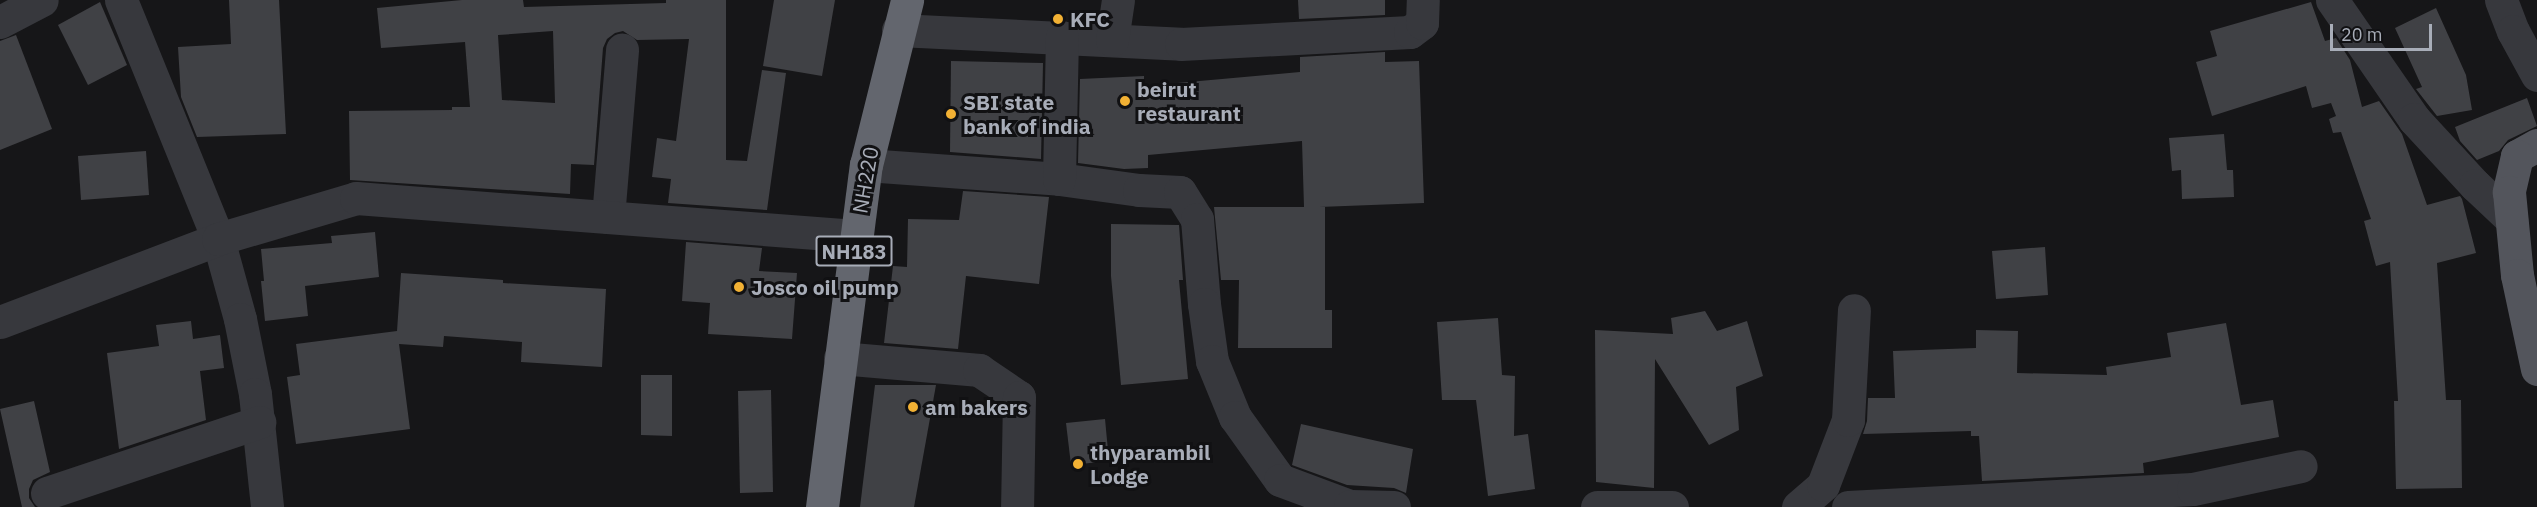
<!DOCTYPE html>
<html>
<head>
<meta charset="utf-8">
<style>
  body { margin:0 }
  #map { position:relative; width:2537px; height:507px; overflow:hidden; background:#161618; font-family:"IBM Plex Sans",sans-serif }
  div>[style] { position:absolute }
  .building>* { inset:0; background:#404145 }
  .minor>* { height:33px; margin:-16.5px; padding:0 16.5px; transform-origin:16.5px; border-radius:16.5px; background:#37383d }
  .major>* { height:33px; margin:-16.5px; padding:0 16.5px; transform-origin:16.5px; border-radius:16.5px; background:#53555c }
  .highway>* { height:33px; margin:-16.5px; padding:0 16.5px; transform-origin:16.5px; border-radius:16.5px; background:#63666e }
  .dots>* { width:16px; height:16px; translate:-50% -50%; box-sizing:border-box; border:3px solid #111113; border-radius:50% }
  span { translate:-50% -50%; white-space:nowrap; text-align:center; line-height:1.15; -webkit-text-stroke:6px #111113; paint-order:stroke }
  .shield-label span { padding:2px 4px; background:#111113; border:2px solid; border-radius:4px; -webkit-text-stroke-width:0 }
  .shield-label { font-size:20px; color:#a8adb8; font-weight:700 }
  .poi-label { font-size:21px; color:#a8adb8; font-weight:700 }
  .left { translate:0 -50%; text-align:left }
  .street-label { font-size:21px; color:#a8adb8 }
  .scale { position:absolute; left:2330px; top:24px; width:102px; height:27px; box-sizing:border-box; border:3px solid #a8adb8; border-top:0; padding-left:8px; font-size:18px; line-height:21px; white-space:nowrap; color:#a8adb8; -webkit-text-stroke:4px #111113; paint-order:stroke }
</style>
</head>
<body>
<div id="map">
  <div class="building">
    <i style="clip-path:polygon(229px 0,279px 0,286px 134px,197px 137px,181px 97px,178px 47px,231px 44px)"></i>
    <i style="clip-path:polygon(evenodd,462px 0,523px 0,524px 7px,666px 3px,666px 0,726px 0,726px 160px,747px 161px,762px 70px,786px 73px,767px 210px,668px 203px,671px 179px,652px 177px,657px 138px,676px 141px,689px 39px,637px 40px,623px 31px,615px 33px,607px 39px,603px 48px,594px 165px,571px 164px,570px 194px,350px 180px,349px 111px,452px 110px,452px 107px,470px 107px,465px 42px,381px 48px,377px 8px,462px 0,553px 31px,555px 103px,502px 100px,498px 35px,553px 31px)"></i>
    <i style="clip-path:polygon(774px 0,835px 0,822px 76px,763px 66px)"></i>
    <i style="clip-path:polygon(1298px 0,1385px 0,1385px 15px,1299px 19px)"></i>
    <i style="clip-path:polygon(100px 2px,127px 65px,88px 85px,58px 25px)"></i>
    <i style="clip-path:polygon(2311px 2px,2325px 41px,2336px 38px,2350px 60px,2362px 107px,2379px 101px,2402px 134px,2427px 205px,2460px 196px,2462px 199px,2476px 253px,2437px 263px,2446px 400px,2461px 400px,2462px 488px,2396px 489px,2394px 401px,2398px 401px,2390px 262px,2376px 266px,2364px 221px,2371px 219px,2341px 132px,2333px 133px,2329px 119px,2336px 116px,2331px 103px,2312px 108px,2306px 86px,2212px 116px,2196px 62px,2217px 56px,2210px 31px)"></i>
    <i style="clip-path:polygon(2436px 8px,2466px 75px,2472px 110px,2437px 116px,2416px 89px,2422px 87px,2395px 28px)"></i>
    <i style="clip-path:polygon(16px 35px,52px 129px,0 150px,0 41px)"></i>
    <i style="clip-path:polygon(1385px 52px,1385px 62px,1419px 61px,1424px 203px,1319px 207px,1325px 207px,1325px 310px,1332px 310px,1332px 348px,1238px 348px,1239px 280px,1221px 280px,1214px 207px,1304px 207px,1302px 141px,1148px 155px,1148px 168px,1124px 169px,1078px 163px,1080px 79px,1144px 76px,1144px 86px,1300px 72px,1300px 57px)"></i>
    <i style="clip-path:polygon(951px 61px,1043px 63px,1041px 159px,950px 152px)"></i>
    <i style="clip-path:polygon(2527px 98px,2537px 126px,2508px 140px,2499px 151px,2477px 160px,2460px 141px,2455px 127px)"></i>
    <i style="clip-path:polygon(2224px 134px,2227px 170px,2233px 170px,2234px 197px,2182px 199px,2181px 170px,2172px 171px,2169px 138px)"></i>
    <i style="clip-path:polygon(146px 151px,149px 195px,81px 200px,78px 156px)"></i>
    <i style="clip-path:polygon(963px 191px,1049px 197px,1039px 284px,966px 276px,958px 349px,884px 343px,893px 266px,907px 267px,908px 219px,959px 220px)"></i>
    <i style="clip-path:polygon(1111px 224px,1179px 225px,1183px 280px,1179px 280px,1188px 379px,1121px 385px,1111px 276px)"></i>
    <i style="clip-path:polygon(375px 232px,379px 277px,305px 286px,308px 316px,265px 321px,261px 281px,264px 281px,261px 249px,332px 243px,331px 236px)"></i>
    <i style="clip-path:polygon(686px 242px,762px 248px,759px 271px,797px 273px,792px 339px,708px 334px,710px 303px,682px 301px)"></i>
    <i style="clip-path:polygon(2045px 247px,2048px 295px,1996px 299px,1992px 251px)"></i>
    <i style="clip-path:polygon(401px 273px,503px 280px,503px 283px,606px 289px,602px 367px,521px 362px,522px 342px,444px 336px,443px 347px,399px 344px,410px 429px,296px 444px,287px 377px,300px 375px,296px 344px,397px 331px)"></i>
    <i style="clip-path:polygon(1705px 311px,1717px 331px,1747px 321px,1763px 376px,1736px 387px,1739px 430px,1709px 445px,1655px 359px,1654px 488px,1596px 482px,1595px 330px,1673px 334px,1671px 318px)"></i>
    <i style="clip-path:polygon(1498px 318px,1502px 375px,1515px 376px,1514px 436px,1528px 434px,1535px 489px,1488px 496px,1476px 400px,1442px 400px,1437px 322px)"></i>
    <i style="clip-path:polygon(191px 321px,193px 339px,220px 335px,224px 368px,200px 371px,206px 420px,119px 449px,107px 353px,159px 346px,156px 325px)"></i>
    <i style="clip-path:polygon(2226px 323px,2241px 405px,2273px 400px,2279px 437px,2143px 463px,2144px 473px,1982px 481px,1979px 436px,1971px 436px,1971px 431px,1863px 434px,1867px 421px,1868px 398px,1895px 398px,1893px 351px,1976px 348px,1976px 330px,2018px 331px,2017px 373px,2107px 375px,2106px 367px,2171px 357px,2167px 333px)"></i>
    <i style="clip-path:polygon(641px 375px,672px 375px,672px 436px,641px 435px)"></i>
    <i style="clip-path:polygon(875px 385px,936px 385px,914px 507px,860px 507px)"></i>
    <i style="clip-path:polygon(771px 390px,773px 492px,740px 493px,738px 391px)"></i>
    <i style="clip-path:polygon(34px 401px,50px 472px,33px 480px,29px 489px,29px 498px,35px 507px,22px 507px,0 409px)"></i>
    <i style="clip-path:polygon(1105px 419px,1109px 461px,1071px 465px,1066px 423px)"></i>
    <i style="clip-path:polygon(1301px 424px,1413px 449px,1406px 493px,1394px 488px,1347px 485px,1292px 465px)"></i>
  </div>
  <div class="minor">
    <i style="left:121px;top:0;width:258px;rotate:67.9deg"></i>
    <i style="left:218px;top:239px;width:83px;rotate:74.6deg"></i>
    <i style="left:240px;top:319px;width:76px;rotate:78.7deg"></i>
    <i style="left:255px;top:394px;width:114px;rotate:83.9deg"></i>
    <i style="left:2332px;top:0;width:145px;rotate:55.4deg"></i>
    <i style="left:2414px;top:119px;width:90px;rotate:47.3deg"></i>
    <i style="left:2475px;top:185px;width:50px;rotate:43.4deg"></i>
    <i style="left:2501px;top:0;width:33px;rotate:69deg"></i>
    <i style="left:2513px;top:31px;width:50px;rotate:61.4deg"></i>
    <i style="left:0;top:22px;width:47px;rotate:-27.6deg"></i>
    <i style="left:898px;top:30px;width:283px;rotate:2.8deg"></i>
    <i style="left:1181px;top:44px;width:229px;rotate:-3deg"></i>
    <i style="left:1410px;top:32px;width:15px;rotate:-37deg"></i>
    <i style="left:1422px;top:23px;width:23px;rotate:-88deg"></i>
    <i style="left:1112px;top:40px;width:40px;rotate:-81.5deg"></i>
    <i style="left:866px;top:165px;width:194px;rotate:4.1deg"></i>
    <i style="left:1059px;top:179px;width:81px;rotate:7.8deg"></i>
    <i style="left:1139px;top:190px;width:41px;rotate:2.8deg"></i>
    <i style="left:1180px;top:192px;width:32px;rotate:58deg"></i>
    <i style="left:1197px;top:219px;width:85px;rotate:85.3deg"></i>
    <i style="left:1204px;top:304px;width:58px;rotate:82deg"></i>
    <i style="left:1212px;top:361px;width:61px;rotate:67.7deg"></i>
    <i style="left:1235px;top:417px;width:77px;rotate:54.5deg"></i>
    <i style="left:1280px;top:480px;width:75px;rotate:20.4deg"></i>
    <i style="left:1350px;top:506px;width:44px;rotate:1.3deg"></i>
    <i style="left:1059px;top:179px;width:142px;rotate:-88.8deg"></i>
    <i style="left:608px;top:217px;width:168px;rotate:-85.2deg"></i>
    <i style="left:0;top:322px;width:233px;rotate:-20.8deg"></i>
    <i style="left:218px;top:239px;width:144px;rotate:-16.5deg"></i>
    <i style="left:356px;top:198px;width:501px;rotate:4.35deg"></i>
    <i style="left:840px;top:358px;width:140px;rotate:4.9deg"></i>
    <i style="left:979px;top:370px;width:48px;rotate:34deg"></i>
    <i style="left:1019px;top:397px;width:110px;rotate:91deg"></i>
    <i style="left:47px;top:493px;width:224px;rotate:-18.5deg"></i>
    <i style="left:1597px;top:507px;width:75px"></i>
    <i style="left:1798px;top:507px;width:33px;rotate:-41deg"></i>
    <i style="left:1823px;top:485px;width:70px;rotate:-69deg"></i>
    <i style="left:1848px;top:420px;width:110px;rotate:-86.9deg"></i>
    <i style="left:1848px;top:507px;width:345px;rotate:-3deg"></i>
    <i style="left:2193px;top:489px;width:110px;rotate:-12deg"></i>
  </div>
  <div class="major">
    <i style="left:2537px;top:145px;width:23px;rotate:151deg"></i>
    <i style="left:2517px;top:156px;width:37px;rotate:103deg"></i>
    <i style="left:2509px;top:192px;width:83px;rotate:84.5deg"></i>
    <i style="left:2517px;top:275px;width:96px;rotate:78deg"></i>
  </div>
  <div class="highway">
    <i style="left:822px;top:507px;width:345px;rotate:-82.7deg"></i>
    <i style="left:866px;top:165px;width:170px;rotate:-76deg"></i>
  </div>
  <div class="dots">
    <i style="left:1058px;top:19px;background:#f2b134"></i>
    <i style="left:1125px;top:101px;background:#f2b134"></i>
    <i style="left:951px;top:114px;background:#f2b134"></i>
    <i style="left:739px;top:287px;background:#f2b134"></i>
    <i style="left:913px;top:407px;background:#f2b134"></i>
    <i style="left:1078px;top:464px;background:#f2b134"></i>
  </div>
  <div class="shield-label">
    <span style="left:854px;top:251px">NH183</span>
  </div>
  <div class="poi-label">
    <span class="left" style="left:1070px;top:19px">KFC</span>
    <span class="left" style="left:1137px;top:101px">beirut<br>restaurant</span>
    <span class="left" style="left:963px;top:114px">SBI state<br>bank of india</span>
    <span class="left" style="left:751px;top:287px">Josco oil pump</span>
    <span class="left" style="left:925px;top:407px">am bakers</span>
    <span class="left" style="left:1090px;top:464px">thyparambil<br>Lodge</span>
  </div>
  <div class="street-label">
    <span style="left:865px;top:180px;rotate:-80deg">NH220</span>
  </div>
  <div class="scale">20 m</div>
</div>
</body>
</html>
